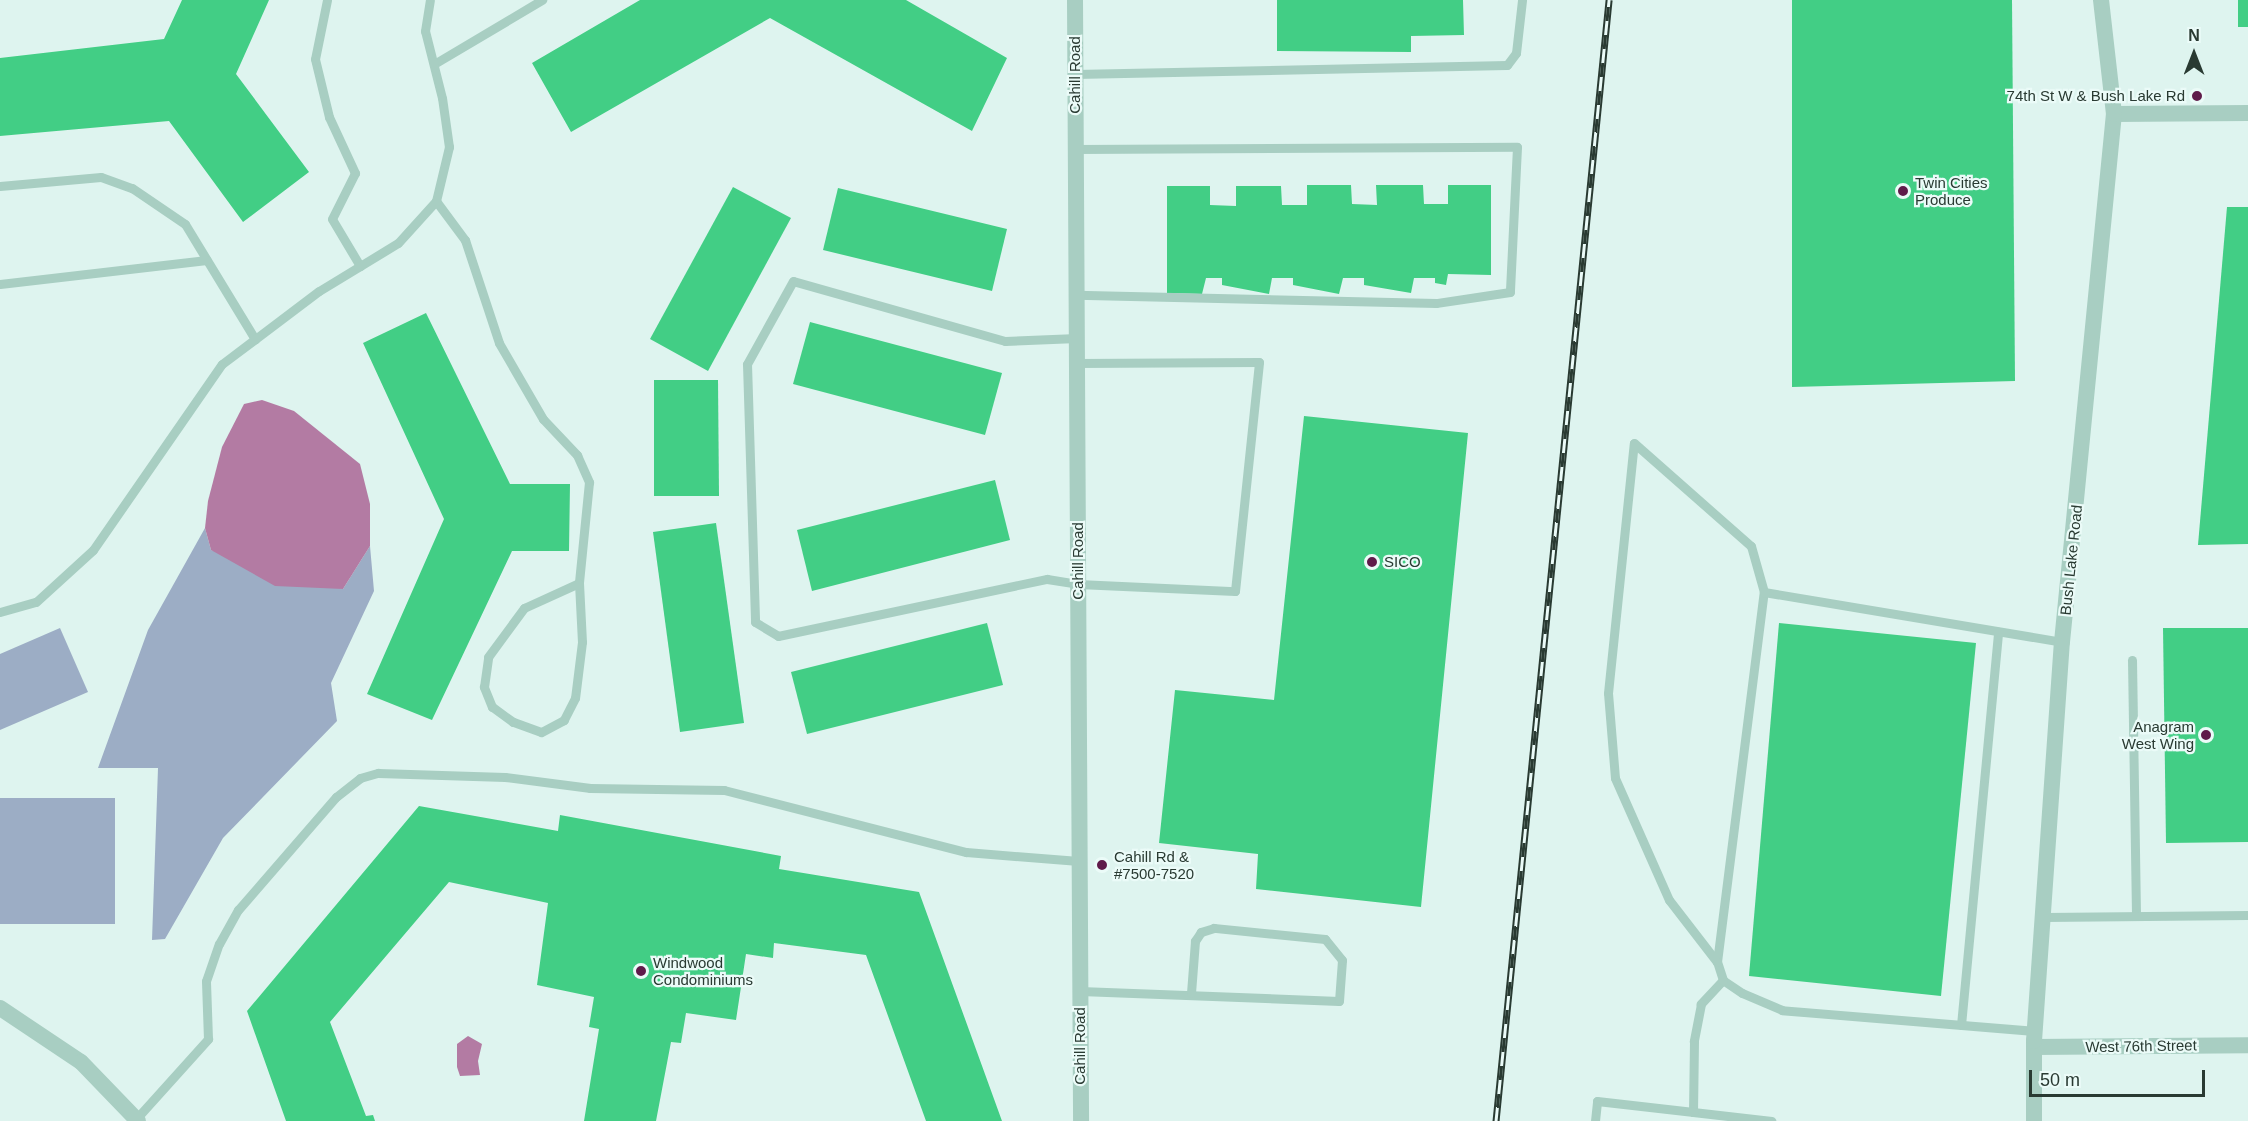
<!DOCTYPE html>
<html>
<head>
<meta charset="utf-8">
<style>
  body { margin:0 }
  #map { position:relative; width:2248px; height:1121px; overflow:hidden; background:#def4ef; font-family:Arial,sans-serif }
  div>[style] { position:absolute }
  .green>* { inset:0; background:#9cadc5 }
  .water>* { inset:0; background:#b37ba3 }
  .building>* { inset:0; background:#42ce85 }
  .service>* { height:9px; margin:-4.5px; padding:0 4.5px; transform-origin:4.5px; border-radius:4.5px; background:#a8cec2 }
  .minor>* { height:16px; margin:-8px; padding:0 8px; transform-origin:8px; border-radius:8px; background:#a8cec2 }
  .tertiary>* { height:16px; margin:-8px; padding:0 8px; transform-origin:8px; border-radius:8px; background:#a8cec2 }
  .rail>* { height:7px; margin-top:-3.5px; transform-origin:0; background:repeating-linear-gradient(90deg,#ebfbf8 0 14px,#293a32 0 28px); box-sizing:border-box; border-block:2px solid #293a32 }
  .dots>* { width:16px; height:16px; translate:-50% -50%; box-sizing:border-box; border:3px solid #ebfbf8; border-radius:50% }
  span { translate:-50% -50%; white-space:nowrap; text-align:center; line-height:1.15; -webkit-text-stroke:4.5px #ebfbf8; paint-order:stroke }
  .street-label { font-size:15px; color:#293a32 }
  .poi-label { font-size:15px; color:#293a32 }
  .right { translate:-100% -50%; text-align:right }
  .left { translate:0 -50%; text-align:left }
  .north { position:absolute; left:2164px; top:24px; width:60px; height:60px; -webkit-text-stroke:4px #ebfbf8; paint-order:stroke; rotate:0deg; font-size:16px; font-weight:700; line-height:24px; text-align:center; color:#293a32 }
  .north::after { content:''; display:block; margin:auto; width:21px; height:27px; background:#293a32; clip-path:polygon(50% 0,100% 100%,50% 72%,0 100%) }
  .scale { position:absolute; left:2029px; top:1070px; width:176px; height:27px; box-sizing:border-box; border:3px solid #293a32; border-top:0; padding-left:8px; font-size:18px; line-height:21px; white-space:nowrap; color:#293a32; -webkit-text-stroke:4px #ebfbf8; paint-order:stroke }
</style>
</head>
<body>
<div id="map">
  <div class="green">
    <i style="clip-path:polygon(205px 528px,211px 550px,343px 589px,370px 546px,374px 591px,331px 683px,337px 721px,223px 838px,165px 939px,152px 940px,158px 768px,98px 768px,148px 630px)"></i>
    <i style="clip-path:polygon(60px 628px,88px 692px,0 730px,0 654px)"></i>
    <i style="clip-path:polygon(0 798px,115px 798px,115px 924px,0 924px)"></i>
  </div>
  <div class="water">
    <i style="clip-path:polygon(262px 400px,294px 411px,360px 464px,370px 504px,370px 546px,343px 589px,275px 586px,211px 550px,205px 528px,208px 501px,222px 447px,244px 404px)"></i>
    <i style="clip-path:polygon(468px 1036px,482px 1044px,478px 1061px,480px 1075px,460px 1076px,457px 1067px,457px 1044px)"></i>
  </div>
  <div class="building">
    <i style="clip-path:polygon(182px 0,269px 0,236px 74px,309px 172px,243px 222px,169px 121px,0 136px,0 58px,164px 39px)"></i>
    <i style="clip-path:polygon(640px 0,906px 0,1007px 58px,972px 131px,770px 18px,571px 132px,532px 63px)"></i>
    <i style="clip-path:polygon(1277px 0,1463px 0,1464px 35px,1411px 36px,1411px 52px,1277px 51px)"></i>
    <i style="clip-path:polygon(1792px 0,2012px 0,2015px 381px,1792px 387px)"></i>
    <i style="clip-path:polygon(2238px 0,2248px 0,2248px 27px,2238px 27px)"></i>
    <i style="clip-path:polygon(1307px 185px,1351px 185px,1352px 204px,1377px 205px,1376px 185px,1423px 185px,1424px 204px,1448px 204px,1448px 185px,1491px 185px,1491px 275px,1448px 274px,1446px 285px,1435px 283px,1435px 278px,1414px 278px,1411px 293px,1364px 285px,1364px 278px,1343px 278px,1339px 294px,1293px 285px,1293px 278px,1272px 278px,1269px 294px,1222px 285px,1222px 278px,1206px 278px,1202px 294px,1167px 293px,1167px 186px,1210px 186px,1210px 205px,1236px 206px,1236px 186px,1281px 186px,1282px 205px,1307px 205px)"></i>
    <i style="clip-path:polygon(733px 187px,791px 218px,708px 371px,650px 339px)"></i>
    <i style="clip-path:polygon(838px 188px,1007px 229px,992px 291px,823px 250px)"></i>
    <i style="clip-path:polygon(2227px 207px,2248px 207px,2248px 544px,2198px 545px)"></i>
    <i style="clip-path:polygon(426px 313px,510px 484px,570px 484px,569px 551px,512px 551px,432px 720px,367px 694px,444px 519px,363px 343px)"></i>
    <i style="clip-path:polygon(810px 322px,1002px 373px,985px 435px,793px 384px)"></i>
    <i style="clip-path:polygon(654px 380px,718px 380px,719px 496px,654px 496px)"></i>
    <i style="clip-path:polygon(1304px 416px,1468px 433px,1421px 907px,1256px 889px,1258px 854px,1159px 843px,1175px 690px,1274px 700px)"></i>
    <i style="clip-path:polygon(995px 480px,1010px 540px,812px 591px,797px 530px)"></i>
    <i style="clip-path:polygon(716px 523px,744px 723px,680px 732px,653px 532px)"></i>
    <i style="clip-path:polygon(987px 623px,1003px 685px,807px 734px,791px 672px)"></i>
    <i style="clip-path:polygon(1779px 623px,1976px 643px,1941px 996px,1749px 976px)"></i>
    <i style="clip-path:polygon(2163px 628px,2248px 628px,2248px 842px,2166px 843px)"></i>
    <i style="clip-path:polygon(419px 806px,558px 831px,560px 815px,781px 856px,779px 869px,919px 892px,1002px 1121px,926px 1121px,866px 955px,774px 943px,773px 958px,746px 954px,736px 1020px,686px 1013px,681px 1043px,671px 1042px,656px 1121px,584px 1121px,599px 1029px,589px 1027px,594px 997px,537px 985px,548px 903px,449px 882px,330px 1022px,366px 1116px,373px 1115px,375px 1121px,286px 1121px,247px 1011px)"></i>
  </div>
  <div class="service">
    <i style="left:327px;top:0;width:60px;rotate:101.5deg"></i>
    <i style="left:315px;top:59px;width:60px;rotate:76.4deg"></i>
    <i style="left:329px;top:117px;width:62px;rotate:65.1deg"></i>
    <i style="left:355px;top:173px;width:51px;rotate:116.6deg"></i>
    <i style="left:332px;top:219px;width:55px;rotate:59.2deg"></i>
    <i style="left:434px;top:64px;width:126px;rotate:-30.7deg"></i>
    <i style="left:1075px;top:74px;width:432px;rotate:-1.2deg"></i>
    <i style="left:1507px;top:65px;width:15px;rotate:-53deg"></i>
    <i style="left:1516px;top:53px;width:53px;rotate:-83.5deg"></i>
    <i style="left:1076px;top:149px;width:441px;rotate:-0.3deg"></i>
    <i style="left:1517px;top:147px;width:145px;rotate:92.8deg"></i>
    <i style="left:1510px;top:292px;width:75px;rotate:171.5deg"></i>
    <i style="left:1436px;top:303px;width:360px;rotate:-178.7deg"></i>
    <i style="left:0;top:186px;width:101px;rotate:-5.1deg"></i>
    <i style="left:101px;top:177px;width:33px;rotate:20deg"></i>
    <i style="left:132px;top:188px;width:64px;rotate:34.2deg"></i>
    <i style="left:185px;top:224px;width:135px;rotate:58.7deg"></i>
    <i style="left:436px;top:201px;width:49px;rotate:53.4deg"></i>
    <i style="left:465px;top:240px;width:108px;rotate:71.7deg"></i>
    <i style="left:499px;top:343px;width:88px;rotate:59.9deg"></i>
    <i style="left:543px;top:419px;width:50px;rotate:46.6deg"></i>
    <i style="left:577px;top:455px;width:30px;rotate:66deg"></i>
    <i style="left:589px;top:482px;width:101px;rotate:95.7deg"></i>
    <i style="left:579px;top:583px;width:59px;rotate:87.1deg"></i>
    <i style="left:582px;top:642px;width:56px;rotate:97.1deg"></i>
    <i style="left:575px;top:698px;width:25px;rotate:117deg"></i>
    <i style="left:564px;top:720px;width:26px;rotate:152deg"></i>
    <i style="left:541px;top:732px;width:30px;rotate:-160deg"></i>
    <i style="left:513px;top:722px;width:26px;rotate:-144deg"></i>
    <i style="left:492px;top:707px;width:22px;rotate:-112deg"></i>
    <i style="left:484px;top:687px;width:30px;rotate:-82deg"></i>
    <i style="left:488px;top:657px;width:61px;rotate:-53.7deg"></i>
    <i style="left:524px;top:608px;width:60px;rotate:-24.4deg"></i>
    <i style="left:0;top:284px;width:208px;rotate:-6.6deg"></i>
    <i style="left:1077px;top:338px;width:72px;rotate:177.6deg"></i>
    <i style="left:1005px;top:341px;width:220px;rotate:-164.2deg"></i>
    <i style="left:793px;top:281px;width:95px;rotate:119deg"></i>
    <i style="left:747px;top:364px;width:258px;rotate:88.2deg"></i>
    <i style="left:755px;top:622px;width:27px;rotate:31deg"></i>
    <i style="left:778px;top:636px;width:275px;rotate:-12deg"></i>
    <i style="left:1047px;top:579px;width:31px;rotate:9deg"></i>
    <i style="left:1078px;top:584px;width:157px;rotate:2.6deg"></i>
    <i style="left:1235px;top:591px;width:230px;rotate:-84deg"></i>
    <i style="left:1259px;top:362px;width:182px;rotate:179.7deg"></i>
    <i style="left:0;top:612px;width:37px;rotate:-16deg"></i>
    <i style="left:36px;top:602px;width:77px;rotate:-42.4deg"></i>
    <i style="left:93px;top:550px;width:226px;rotate:-55.3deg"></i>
    <i style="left:222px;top:364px;width:121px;rotate:-37deg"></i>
    <i style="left:319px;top:291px;width:92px;rotate:-31.3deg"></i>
    <i style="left:398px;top:243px;width:57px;rotate:-47.9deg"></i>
    <i style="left:436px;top:201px;width:56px;rotate:-76.5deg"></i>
    <i style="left:449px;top:147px;width:49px;rotate:-98.1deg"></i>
    <i style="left:442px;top:98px;width:69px;rotate:-104.2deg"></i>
    <i style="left:425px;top:31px;width:31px;rotate:-81deg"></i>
    <i style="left:2132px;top:660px;width:256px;rotate:89.1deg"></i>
    <i style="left:2045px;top:917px;width:203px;rotate:-0.6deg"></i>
    <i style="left:1717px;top:962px;width:373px;rotate:-82.8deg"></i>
    <i style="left:1723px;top:980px;width:33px;rotate:133deg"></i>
    <i style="left:1701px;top:1004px;width:38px;rotate:101deg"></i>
    <i style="left:1694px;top:1041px;width:71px;rotate:90.8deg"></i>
    <i style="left:1693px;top:1112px;width:79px;rotate:6.6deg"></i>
    <i style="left:1080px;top:991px;width:259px;rotate:2.2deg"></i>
    <i style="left:1339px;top:1001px;width:41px;rotate:-85.8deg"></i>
    <i style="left:1342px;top:960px;width:27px;rotate:-129deg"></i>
    <i style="left:1325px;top:939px;width:112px;rotate:-174.3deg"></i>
    <i style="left:1214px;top:928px;width:14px;rotate:163deg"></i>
    <i style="left:1201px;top:932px;width:11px;rotate:124deg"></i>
    <i style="left:1195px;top:941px;width:52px;rotate:94.4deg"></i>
    <i style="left:1961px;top:1025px;width:395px;rotate:-84.6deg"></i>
    <i style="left:2035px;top:1031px;width:254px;rotate:-175.3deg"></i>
    <i style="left:1782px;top:1010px;width:43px;rotate:-157deg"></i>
    <i style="left:1742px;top:993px;width:23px;rotate:-146deg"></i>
    <i style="left:1723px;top:980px;width:19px;rotate:-108deg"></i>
    <i style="left:1717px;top:962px;width:78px;rotate:-127.7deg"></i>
    <i style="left:1669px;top:900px;width:133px;rotate:-113.9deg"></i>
    <i style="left:1615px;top:778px;width:85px;rotate:-94.7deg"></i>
    <i style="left:1608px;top:693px;width:251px;rotate:-84.1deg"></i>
    <i style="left:1634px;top:443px;width:156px;rotate:41.4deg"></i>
    <i style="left:1751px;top:546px;width:48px;rotate:74.2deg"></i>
    <i style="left:1764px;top:592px;width:302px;rotate:9.5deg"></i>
    <i style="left:136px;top:1119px;width:108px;rotate:-48deg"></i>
    <i style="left:208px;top:1039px;width:58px;rotate:-92deg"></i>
    <i style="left:206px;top:981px;width:39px;rotate:-71deg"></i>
    <i style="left:219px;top:944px;width:39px;rotate:-61deg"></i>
    <i style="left:238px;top:910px;width:150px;rotate:-49.1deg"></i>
    <i style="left:336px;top:797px;width:31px;rotate:-38deg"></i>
    <i style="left:360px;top:778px;width:19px;rotate:-16deg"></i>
    <i style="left:378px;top:773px;width:127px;rotate:1.8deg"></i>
    <i style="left:505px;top:777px;width:86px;rotate:7.4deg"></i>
    <i style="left:590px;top:788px;width:134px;rotate:0.9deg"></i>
    <i style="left:724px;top:790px;width:250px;rotate:14.4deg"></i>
    <i style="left:966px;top:852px;width:113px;rotate:4.6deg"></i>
    <i style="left:1595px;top:1121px;width:20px;rotate:-84deg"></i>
    <i style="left:1597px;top:1101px;width:97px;rotate:6.5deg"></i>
  </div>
  <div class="minor">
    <i style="left:2114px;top:114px;width:134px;rotate:-0.4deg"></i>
    <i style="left:0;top:1008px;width:97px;rotate:33.7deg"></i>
    <i style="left:81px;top:1062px;width:82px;rotate:46deg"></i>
    <i style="left:2034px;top:1047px;width:214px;rotate:-0.5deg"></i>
    <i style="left:2034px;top:1121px;width:80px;rotate:-90deg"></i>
    <i style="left:2034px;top:1041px;width:400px;rotate:-86deg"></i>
    <i style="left:2062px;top:642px;width:531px;rotate:-84.38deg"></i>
    <i style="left:2114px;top:114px;width:115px;rotate:-96.5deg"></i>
  </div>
  <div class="tertiary">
    <i style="left:1075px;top:0;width:1121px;rotate:89.69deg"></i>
  </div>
  <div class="rail">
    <i style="left:1496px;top:1121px;width:1127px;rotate:-84.24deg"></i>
  </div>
  <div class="dots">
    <i style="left:2197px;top:96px;background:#5f1b4a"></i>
    <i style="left:1903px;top:191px;background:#5f1b4a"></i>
    <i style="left:1372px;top:562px;background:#5f1b4a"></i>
    <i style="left:2206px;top:735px;background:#5f1b4a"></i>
    <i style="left:1102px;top:865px;background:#5f1b4a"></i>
    <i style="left:641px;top:971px;background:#5f1b4a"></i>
  </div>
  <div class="street-label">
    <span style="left:1075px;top:75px;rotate:-90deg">Cahill Road</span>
    <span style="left:2071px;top:560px;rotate:-84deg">Bush Lake Road</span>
    <span style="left:1078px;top:561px;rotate:-90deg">Cahill Road</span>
    <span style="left:1080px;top:1046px;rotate:-90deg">Cahill Road</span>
    <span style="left:2141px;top:1046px;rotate:-1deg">West 76th Street</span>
  </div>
  <div class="poi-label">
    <span class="right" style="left:2185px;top:96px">74th St W &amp; Bush Lake Rd</span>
    <span class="left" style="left:1915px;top:191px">Twin Cities<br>Produce</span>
    <span class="left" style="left:1384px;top:562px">SICO</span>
    <span class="right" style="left:2194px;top:735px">Anagram<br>West Wing</span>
    <span class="left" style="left:1114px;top:865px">Cahill Rd &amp;<br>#7500-7520</span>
    <span class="left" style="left:653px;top:971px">Windwood<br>Condominiums</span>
  </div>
  <div class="north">N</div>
  <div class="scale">50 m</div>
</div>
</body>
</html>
